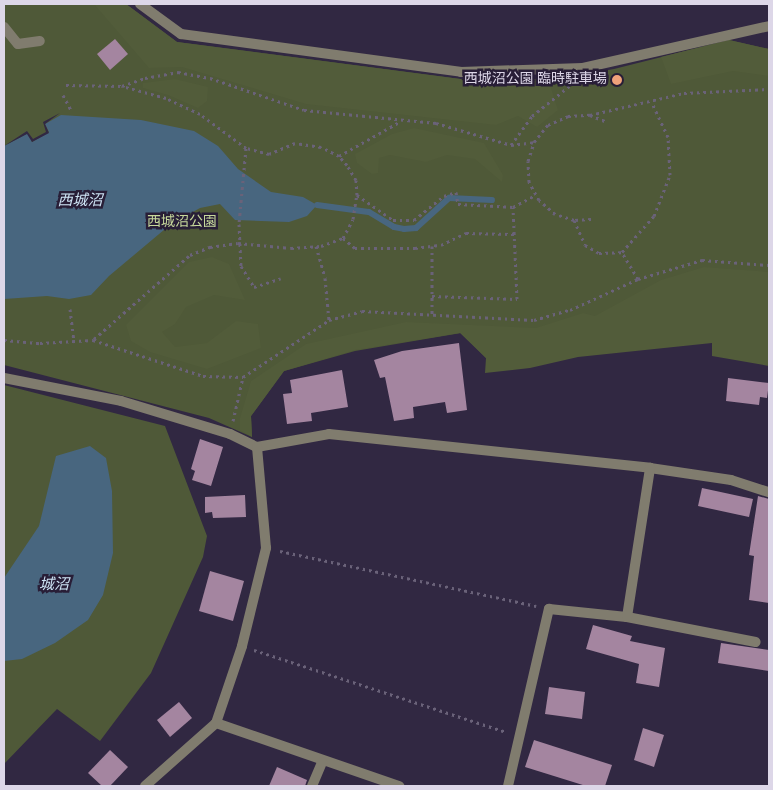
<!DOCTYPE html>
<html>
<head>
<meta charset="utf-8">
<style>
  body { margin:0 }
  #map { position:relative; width:773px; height:790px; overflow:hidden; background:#312842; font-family:Overpass,"Noto Sans JP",sans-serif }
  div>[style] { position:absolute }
  .green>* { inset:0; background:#4f5938 }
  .forest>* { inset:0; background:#525c3a }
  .water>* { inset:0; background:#48667f }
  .pier>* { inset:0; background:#312842 }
  .stream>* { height:6px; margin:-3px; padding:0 3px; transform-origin:3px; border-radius:3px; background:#48667f }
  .building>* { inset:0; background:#a485a0 }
  .path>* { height:3px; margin-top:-1.5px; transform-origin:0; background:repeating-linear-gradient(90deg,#6a6279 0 2.5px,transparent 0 6.5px) }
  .service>* { height:10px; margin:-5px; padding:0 5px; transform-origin:5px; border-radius:5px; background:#807c6e }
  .minor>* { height:10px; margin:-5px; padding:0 5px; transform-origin:5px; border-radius:5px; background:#807c6e }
  .dots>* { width:14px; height:14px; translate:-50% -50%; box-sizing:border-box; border:2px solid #281e37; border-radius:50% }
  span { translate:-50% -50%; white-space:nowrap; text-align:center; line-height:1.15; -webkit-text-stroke:5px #281e37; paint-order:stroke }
  .poi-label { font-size:14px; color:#ddd7e8 }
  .right { translate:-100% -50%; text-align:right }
  .park-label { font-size:14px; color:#c6d89b }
  .water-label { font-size:15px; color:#cee4f5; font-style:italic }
  .frame { position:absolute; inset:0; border:5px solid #ddd7e8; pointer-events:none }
</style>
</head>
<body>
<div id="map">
  <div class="green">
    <i style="clip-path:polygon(4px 4px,126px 4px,177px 42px,468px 80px,559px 79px,614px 69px,729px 40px,769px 49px,769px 293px,486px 358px,461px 333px,355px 351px,284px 371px,251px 416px,252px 437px,209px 418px,4px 365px)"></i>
    <i style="clip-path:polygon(4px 385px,165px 426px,207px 536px,203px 557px,151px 673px,100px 741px,57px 709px,4px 764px)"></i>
  </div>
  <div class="forest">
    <i style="clip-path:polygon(94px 4px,126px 4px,177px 42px,468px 80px,548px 79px,558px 110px,537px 127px,518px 116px,496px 125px,306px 104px,182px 67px,149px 68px)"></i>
    <i style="clip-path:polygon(729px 40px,769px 49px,769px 76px,733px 71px,671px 84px,661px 57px)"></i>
    <i style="clip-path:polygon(175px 79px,208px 87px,207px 101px,198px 108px,168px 95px,143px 88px,143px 83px)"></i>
    <i style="clip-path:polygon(414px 128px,484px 143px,503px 175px,502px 182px,475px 159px,447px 155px,426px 162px,390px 155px,379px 158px,378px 173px,372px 174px,357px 163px,355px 154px,392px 134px)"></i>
    <i style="clip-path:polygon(212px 257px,229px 264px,245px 300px,214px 295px,186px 307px,175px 324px,162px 332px,175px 347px,207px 343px,236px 321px,258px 324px,261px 348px,207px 369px,150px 352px,131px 341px,126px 325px,189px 262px)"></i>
    <i style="clip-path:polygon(704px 267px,769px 272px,769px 366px,712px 356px,712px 343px,578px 357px,530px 368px,485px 373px,486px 358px,460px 333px,355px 350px,284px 371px,251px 416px,252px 437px,240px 430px,240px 418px,251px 381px,306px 344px,406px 322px,536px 328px,583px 313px,595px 316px,661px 280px)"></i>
  </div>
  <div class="water">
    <i style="clip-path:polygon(61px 115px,141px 120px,194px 131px,218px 146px,238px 169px,271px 192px,303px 197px,317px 205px,307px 216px,289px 222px,235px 220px,220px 204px,200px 208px,171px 224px,109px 276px,91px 295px,69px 299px,47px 296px,4px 299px,4px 146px,28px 133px,32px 142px,49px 132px,45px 124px)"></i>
    <i style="clip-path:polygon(90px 446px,106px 458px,112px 491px,113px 553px,103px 595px,88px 620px,55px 643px,22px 659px,4px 661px,4px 578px,39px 526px,56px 456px)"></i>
  </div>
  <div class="pier">
    <i style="clip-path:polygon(60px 113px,45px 124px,49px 133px,32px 142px,27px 134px,4px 146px,27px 131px,33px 139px,46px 132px,43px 122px)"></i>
  </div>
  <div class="stream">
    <i style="left:317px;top:205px;width:52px;rotate:7.7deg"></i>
    <i style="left:369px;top:212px;width:29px;rotate:31deg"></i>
    <i style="left:394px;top:227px;width:10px;rotate:11deg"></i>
    <i style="left:404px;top:229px;width:12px;rotate:-5deg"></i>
    <i style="left:416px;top:228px;width:45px;rotate:-42.3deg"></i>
    <i style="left:449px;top:198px;width:43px;rotate:2.7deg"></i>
  </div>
  <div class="building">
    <i style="clip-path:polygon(115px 39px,128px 54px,110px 70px,97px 54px)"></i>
    <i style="clip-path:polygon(459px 343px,467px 410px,447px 413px,445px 402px,413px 407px,414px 418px,394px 421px,385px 377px,380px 378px,374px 360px,402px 351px)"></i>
    <i style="clip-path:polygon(342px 370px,348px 407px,311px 413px,312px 421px,287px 424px,283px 394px,292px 393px,290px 380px)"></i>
    <i style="clip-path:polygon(728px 378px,769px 383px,767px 398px,760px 397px,759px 405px,726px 401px)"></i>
    <i style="clip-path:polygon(200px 439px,223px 447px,211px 486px,192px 480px,195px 471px,191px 469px)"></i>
    <i style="clip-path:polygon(702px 488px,753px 499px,749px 517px,698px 506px)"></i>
    <i style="clip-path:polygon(245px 495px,246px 517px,213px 518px,212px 512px,205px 513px,205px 497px)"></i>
    <i style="clip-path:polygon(758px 496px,769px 499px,769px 603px,749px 600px,754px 556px,749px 555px)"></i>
    <i style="clip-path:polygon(210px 571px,244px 581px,233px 621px,199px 611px)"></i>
    <i style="clip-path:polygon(593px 625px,632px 636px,630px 641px,665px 648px,659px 687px,636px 683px,639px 664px,586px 649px)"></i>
    <i style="clip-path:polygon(721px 643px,769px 650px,769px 671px,718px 663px)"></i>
    <i style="clip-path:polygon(549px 687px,585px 692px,582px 719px,545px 714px)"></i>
    <i style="clip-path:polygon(179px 702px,192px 718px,170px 737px,157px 720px)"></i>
    <i style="clip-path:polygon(643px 728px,664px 735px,654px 767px,634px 760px)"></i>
    <i style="clip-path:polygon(534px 740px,612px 765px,605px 786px,586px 786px,525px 767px)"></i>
    <i style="clip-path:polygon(110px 750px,128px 767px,110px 786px,102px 786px,88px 773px)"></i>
    <i style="clip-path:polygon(277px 767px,307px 780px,305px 786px,269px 786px)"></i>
  </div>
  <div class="path">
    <i style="left:66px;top:85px;width:56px;rotate:1deg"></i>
    <i style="left:122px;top:86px;width:24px;rotate:-19deg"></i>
    <i style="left:145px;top:78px;width:34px;rotate:-10deg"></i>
    <i style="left:178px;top:72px;width:33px;rotate:11deg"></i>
    <i style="left:210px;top:78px;width:99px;rotate:18.8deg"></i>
    <i style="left:304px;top:110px;width:133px;rotate:5.6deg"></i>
    <i style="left:436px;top:123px;width:78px;rotate:16.3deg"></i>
    <i style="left:511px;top:145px;width:23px;rotate:-7deg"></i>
    <i style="left:63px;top:95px;width:17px;rotate:62deg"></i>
    <i style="left:590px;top:115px;width:97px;rotate:-13.2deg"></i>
    <i style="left:684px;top:93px;width:85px;rotate:-2.7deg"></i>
    <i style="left:511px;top:145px;width:36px;rotate:-54deg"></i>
    <i style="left:532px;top:116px;width:51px;rotate:-38.7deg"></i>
    <i style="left:246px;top:148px;width:76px;rotate:95.3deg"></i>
    <i style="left:239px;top:224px;width:42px;rotate:87.3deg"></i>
    <i style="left:241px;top:266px;width:25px;rotate:58deg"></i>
    <i style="left:254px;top:287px;width:28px;rotate:-18deg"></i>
    <i style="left:339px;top:156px;width:71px;rotate:-29.4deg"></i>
    <i style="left:357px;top:195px;width:44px;rotate:34.8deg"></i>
    <i style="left:393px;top:220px;width:21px"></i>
    <i style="left:414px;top:220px;width:38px;rotate:-39deg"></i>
    <i style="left:444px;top:196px;width:13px;rotate:-18deg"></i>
    <i style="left:456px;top:192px;width:12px;rotate:81deg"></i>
    <i style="left:458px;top:204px;width:55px;rotate:3.1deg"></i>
    <i style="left:513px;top:207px;width:26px;rotate:-28deg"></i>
    <i style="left:591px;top:219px;width:17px;rotate:177deg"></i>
    <i style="left:574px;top:220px;width:20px;rotate:-162deg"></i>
    <i style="left:555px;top:214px;width:21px;rotate:-139deg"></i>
    <i style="left:539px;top:200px;width:21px;rotate:-119deg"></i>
    <i style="left:529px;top:182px;width:21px;rotate:-93deg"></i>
    <i style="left:528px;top:161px;width:20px;rotate:-72deg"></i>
    <i style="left:534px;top:142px;width:22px;rotate:-51deg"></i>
    <i style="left:548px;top:125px;width:22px;rotate:-24deg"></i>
    <i style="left:568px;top:116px;width:22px;rotate:-3deg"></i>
    <i style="left:590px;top:115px;width:16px;rotate:22deg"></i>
    <i style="left:574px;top:220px;width:27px;rotate:66deg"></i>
    <i style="left:585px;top:245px;width:16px;rotate:30deg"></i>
    <i style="left:599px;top:253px;width:23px;rotate:-2deg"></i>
    <i style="left:343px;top:238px;width:16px;rotate:40deg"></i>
    <i style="left:355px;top:248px;width:60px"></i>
    <i style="left:415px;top:248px;width:26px;rotate:-7deg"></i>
    <i style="left:441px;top:245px;width:28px;rotate:-26deg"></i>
    <i style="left:466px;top:233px;width:48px;rotate:1.2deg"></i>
    <i style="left:316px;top:246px;width:33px;rotate:74deg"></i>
    <i style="left:325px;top:278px;width:42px;rotate:84.6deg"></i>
    <i style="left:432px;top:246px;width:69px;rotate:90deg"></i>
    <i style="left:638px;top:279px;width:31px;rotate:-121deg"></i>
    <i style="left:622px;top:252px;width:48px;rotate:-48.4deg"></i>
    <i style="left:654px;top:216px;width:44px;rotate:-68.7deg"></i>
    <i style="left:670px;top:175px;width:38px;rotate:-93deg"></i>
    <i style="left:668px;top:137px;width:38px;rotate:-115deg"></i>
    <i style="left:432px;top:296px;width:85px;rotate:2deg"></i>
    <i style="left:517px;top:299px;width:92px;rotate:-92.5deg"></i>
    <i style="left:70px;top:309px;width:32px;rotate:83deg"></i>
    <i style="left:94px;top:339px;width:128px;rotate:-41.2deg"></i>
    <i style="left:190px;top:255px;width:22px;rotate:-22deg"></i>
    <i style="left:210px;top:247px;width:28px;rotate:-8deg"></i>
    <i style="left:238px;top:243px;width:53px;rotate:5.4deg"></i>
    <i style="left:291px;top:248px;width:30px;rotate:-4deg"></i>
    <i style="left:321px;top:246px;width:23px;rotate:-20deg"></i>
    <i style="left:343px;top:238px;width:21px;rotate:-62deg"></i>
    <i style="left:353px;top:219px;width:24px;rotate:-81deg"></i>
    <i style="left:357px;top:195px;width:15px;rotate:-94deg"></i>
    <i style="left:356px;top:180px;width:17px;rotate:-121deg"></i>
    <i style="left:347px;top:165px;width:12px;rotate:-132deg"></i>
    <i style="left:339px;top:156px;width:20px;rotate:-153deg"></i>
    <i style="left:321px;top:147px;width:26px;rotate:-171deg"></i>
    <i style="left:295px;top:143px;width:28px;rotate:157deg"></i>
    <i style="left:269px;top:154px;width:24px;rotate:-165deg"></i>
    <i style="left:246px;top:148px;width:57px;rotate:-143.5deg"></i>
    <i style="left:200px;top:114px;width:38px;rotate:-155deg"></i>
    <i style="left:166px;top:98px;width:46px;rotate:-164.7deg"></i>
    <i style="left:4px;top:340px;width:36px;rotate:5deg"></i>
    <i style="left:40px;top:343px;width:53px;rotate:-3.2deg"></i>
    <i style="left:93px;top:340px;width:116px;rotate:18.1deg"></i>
    <i style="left:203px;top:376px;width:40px;rotate:1.4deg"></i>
    <i style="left:243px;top:377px;width:103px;rotate:-33.5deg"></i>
    <i style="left:329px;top:320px;width:34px;rotate:-15deg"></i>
    <i style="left:362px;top:311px;width:172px;rotate:3deg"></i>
    <i style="left:534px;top:320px;width:37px;rotate:-16deg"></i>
    <i style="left:570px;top:310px;width:75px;rotate:-24.5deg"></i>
    <i style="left:638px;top:279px;width:67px;rotate:-16.5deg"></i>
    <i style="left:702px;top:260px;width:67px;rotate:4.3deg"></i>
    <i style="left:233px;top:421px;width:45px;rotate:-77.2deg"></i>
    <i style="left:280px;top:551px;width:262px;rotate:12.1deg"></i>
    <i style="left:254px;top:650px;width:266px;rotate:18deg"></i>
  </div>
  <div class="service">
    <i style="left:4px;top:27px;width:22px;rotate:51deg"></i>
    <i style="left:18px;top:44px;width:22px;rotate:-8deg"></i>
    <i style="left:627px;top:617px;width:131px;rotate:11deg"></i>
  </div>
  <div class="minor">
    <i style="left:140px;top:4px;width:51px;rotate:36.2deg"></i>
    <i style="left:181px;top:34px;width:283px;rotate:7.7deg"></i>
    <i style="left:461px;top:72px;width:122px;rotate:-1.9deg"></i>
    <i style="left:583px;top:68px;width:191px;rotate:-12.7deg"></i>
    <i style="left:4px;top:378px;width:119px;rotate:11.1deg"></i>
    <i style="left:121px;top:401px;width:114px;rotate:16.8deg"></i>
    <i style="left:230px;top:434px;width:30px;rotate:26deg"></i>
    <i style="left:257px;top:447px;width:73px;rotate:-10.2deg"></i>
    <i style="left:329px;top:434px;width:323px;rotate:6deg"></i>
    <i style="left:650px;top:468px;width:82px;rotate:8.4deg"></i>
    <i style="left:731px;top:480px;width:40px;rotate:18deg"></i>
    <i style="left:216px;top:723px;width:194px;rotate:19deg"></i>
    <i style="left:145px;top:786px;width:95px;rotate:-41.6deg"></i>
    <i style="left:216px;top:723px;width:81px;rotate:-71.3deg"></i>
    <i style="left:242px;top:646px;width:101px;rotate:-76.2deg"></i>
    <i style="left:266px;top:548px;width:101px;rotate:-95.1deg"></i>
    <i style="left:312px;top:786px;width:26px;rotate:-67deg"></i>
    <i style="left:508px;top:786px;width:182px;rotate:-77deg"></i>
    <i style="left:549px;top:609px;width:78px;rotate:5.9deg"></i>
    <i style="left:627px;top:617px;width:151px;rotate:-81.2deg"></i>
  </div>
  <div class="dots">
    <i style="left:617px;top:80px;background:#f0a27a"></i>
  </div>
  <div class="poi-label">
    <span class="right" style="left:607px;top:80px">西城沼公園 臨時駐車場</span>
  </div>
  <div class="park-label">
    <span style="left:182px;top:223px">西城沼公園</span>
  </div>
  <div class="water-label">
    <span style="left:80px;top:202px">西城沼</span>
    <span style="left:54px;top:586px">城沼</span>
  </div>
  <div class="frame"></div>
</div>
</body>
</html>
